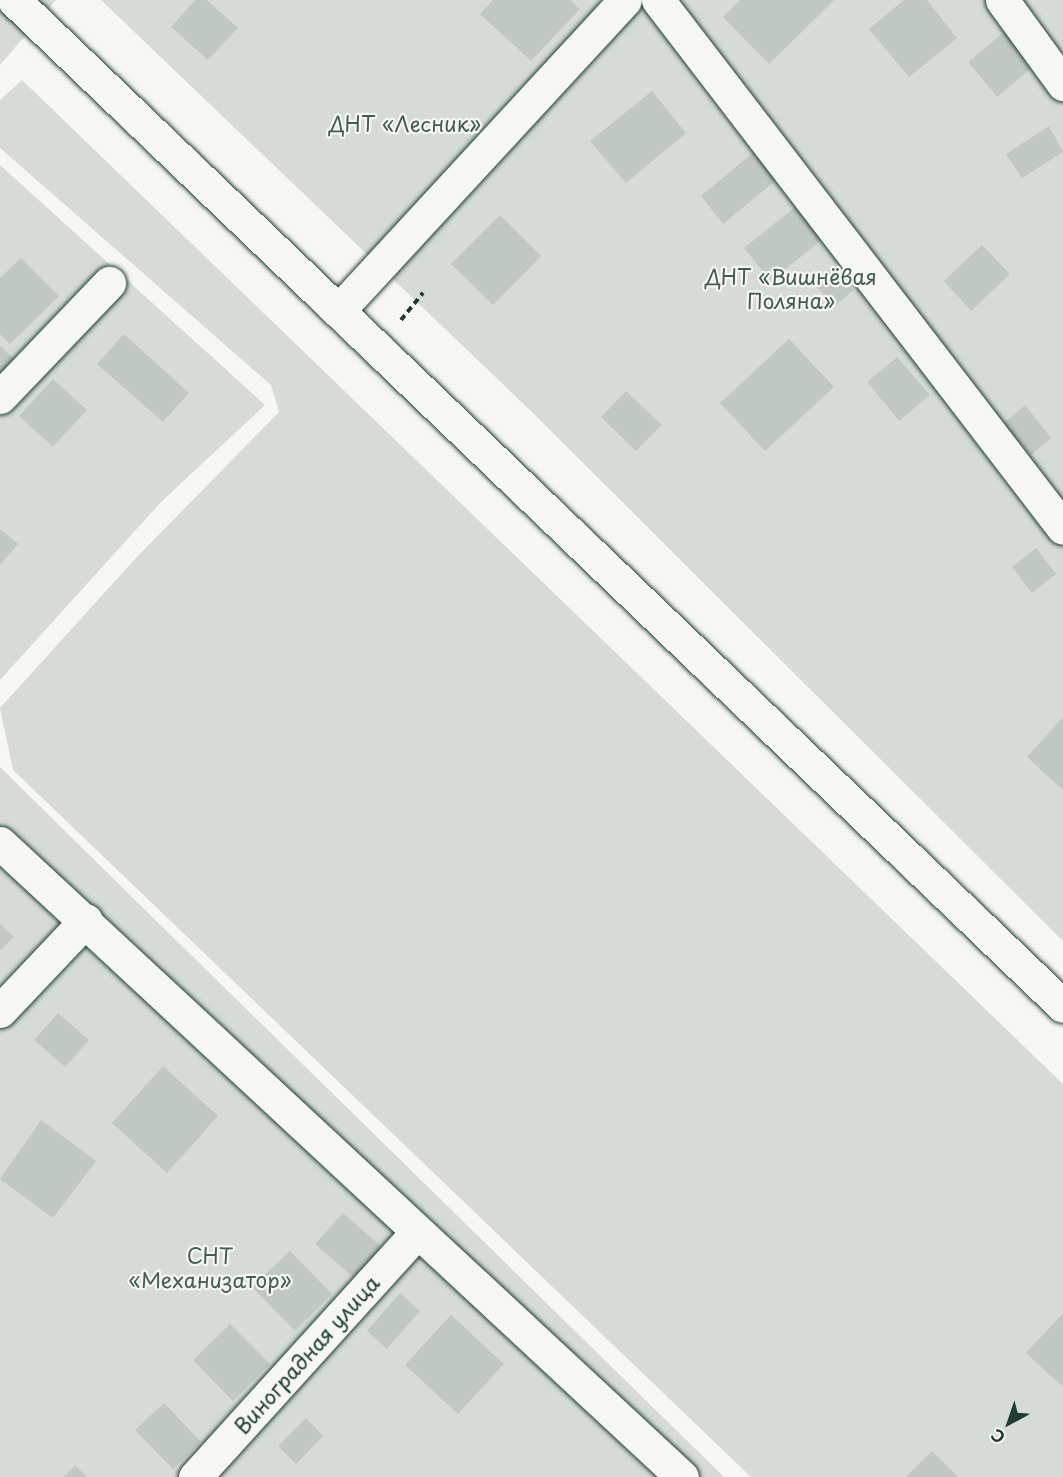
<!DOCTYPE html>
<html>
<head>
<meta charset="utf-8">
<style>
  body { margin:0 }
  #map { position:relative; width:1063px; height:1477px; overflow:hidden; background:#f6f6f2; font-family:"Playpen Sans",sans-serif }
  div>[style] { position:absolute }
  .green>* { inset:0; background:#d6dbd6 }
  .building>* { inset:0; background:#c1c8c3 }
  .path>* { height:4px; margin-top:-2px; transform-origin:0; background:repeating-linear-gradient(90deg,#1f3d34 0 6px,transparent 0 10.5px) }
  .roads { filter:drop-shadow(0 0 2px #1f3d34) drop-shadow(0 0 2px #1f3d34) }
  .minor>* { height:33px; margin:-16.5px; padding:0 16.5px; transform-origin:16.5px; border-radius:16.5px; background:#f6f6f2 }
  .major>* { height:33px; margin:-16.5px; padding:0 16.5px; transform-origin:16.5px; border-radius:16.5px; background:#f6f6f2 }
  span { translate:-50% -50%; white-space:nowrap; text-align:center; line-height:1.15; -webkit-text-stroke:4.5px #f6f6f2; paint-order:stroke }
  .park-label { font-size:21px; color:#445d54 }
  .street-label { font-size:21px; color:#1f3d34 }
  .north { position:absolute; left:979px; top:1393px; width:60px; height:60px; -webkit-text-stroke:4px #f6f6f2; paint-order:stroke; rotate:220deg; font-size:16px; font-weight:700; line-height:24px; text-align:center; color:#1f3d34 }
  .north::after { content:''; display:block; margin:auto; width:21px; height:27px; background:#1f3d34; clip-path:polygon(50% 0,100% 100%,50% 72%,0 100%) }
</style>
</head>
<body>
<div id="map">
  <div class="green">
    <i style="clip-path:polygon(0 0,56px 0,0 65px)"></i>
    <i style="clip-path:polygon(101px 0,1063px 0,1063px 941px,534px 414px)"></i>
    <i style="clip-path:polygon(22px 80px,1063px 1084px,1063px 1477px,751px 1477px,13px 770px,0 708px,135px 559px,279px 412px,271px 385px,0 148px,0 100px)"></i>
    <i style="clip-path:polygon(0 165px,265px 405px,161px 502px,0 680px)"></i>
    <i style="clip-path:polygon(0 767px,137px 902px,724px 1477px,0 1477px)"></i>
  </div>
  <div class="building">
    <i style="clip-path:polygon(195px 0,207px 0,238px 28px,208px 60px,171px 27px)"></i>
    <i style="clip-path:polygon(493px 0,570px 0,580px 9px,531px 61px,480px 14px)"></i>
    <i style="clip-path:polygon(740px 0,834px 0,769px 64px,723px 17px)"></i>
    <i style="clip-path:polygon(904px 0,927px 0,957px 38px,909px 77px,869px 29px)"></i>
    <i style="clip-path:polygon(1004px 32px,1034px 66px,997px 97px,968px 62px)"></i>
    <i style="clip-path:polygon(652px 91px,686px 133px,626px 183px,590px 141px)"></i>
    <i style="clip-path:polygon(1049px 126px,1063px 152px,1022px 178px,1006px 154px)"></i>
    <i style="clip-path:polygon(756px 150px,779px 178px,723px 224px,701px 196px)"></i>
    <i style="clip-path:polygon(799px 204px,825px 237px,771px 281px,744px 248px)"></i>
    <i style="clip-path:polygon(500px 215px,541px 256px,493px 305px,451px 264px)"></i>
    <i style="clip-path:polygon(982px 245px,1010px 274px,971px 311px,944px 281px)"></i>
    <i style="clip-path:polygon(21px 258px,59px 296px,10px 344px,0 334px,0 278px)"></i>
    <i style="clip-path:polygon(833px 266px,853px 290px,834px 307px,813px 282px)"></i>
    <i style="clip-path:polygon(124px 334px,189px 393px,163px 422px,97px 364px)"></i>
    <i style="clip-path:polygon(789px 339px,834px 387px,765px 451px,720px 403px)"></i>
    <i style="clip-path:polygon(0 345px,15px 360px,0 375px)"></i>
    <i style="clip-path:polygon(897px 357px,930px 395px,899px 421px,867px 382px)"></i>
    <i style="clip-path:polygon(53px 379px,87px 410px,53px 447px,19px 416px)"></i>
    <i style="clip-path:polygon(626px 391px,662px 425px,636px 451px,601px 417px)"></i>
    <i style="clip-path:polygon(1025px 405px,1051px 438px,1031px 455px,1004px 423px)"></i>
    <i style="clip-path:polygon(0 529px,18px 544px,0 565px)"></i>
    <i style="clip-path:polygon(1036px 548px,1056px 574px,1032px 593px,1012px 567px)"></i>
    <i style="clip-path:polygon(1063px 717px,1063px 790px,1027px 757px)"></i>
    <i style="clip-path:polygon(0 924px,14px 937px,0 951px)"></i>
    <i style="clip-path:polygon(58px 1013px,89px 1040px,65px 1067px,34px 1040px)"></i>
    <i style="clip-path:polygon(163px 1066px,218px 1116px,167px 1173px,112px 1123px)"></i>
    <i style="clip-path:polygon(41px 1120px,96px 1161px,53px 1218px,0 1179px)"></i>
    <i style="clip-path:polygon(343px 1213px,382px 1247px,354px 1278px,315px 1244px)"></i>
    <i style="clip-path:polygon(290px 1251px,332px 1294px,295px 1331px,252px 1287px)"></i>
    <i style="clip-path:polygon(400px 1293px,420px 1311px,387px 1349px,367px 1331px)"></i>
    <i style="clip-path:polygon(1063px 1313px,1063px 1387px,1026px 1353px)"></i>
    <i style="clip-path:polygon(451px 1315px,504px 1364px,458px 1414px,405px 1365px)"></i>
    <i style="clip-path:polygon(230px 1324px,270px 1364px,233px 1401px,193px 1360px)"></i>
    <i style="clip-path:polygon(164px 1403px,201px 1442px,173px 1469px,135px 1430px)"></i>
    <i style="clip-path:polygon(306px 1418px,323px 1436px,296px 1464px,278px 1446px)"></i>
    <i style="clip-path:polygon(932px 1451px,958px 1477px,906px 1477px)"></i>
    <i style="clip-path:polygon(75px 1465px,87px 1477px,64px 1477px)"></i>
  </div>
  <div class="path">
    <i style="left:401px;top:320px;width:35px;rotate:-51deg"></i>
  </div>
  <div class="roads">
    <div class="minor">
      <i style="left:658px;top:0;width:665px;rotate:52.51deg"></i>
      <i style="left:1002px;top:0;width:104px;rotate:54deg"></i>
      <i style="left:338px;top:311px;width:423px;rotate:-47.3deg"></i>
      <i style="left:0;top:397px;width:158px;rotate:-46.3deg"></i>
      <i style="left:0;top:843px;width:931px;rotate:42.91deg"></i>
      <i style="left:0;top:1011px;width:125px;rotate:-46.6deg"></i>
      <i style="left:195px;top:1477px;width:331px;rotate:-47.8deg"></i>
    </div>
    <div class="major">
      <i style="left:14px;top:0;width:1453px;rotate:43.8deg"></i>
    </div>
  </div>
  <div class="park-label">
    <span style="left:405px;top:123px">ДНТ «Лесник»</span>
    <span style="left:791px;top:288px">ДНТ «Вишнёвая<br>Поляна»</span>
    <span style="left:210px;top:1267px">СНТ<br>«Механизатор»</span>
  </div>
  <div class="street-label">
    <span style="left:306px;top:1354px;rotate:-48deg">Виноградная улица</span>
  </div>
  <div class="north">С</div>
</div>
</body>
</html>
